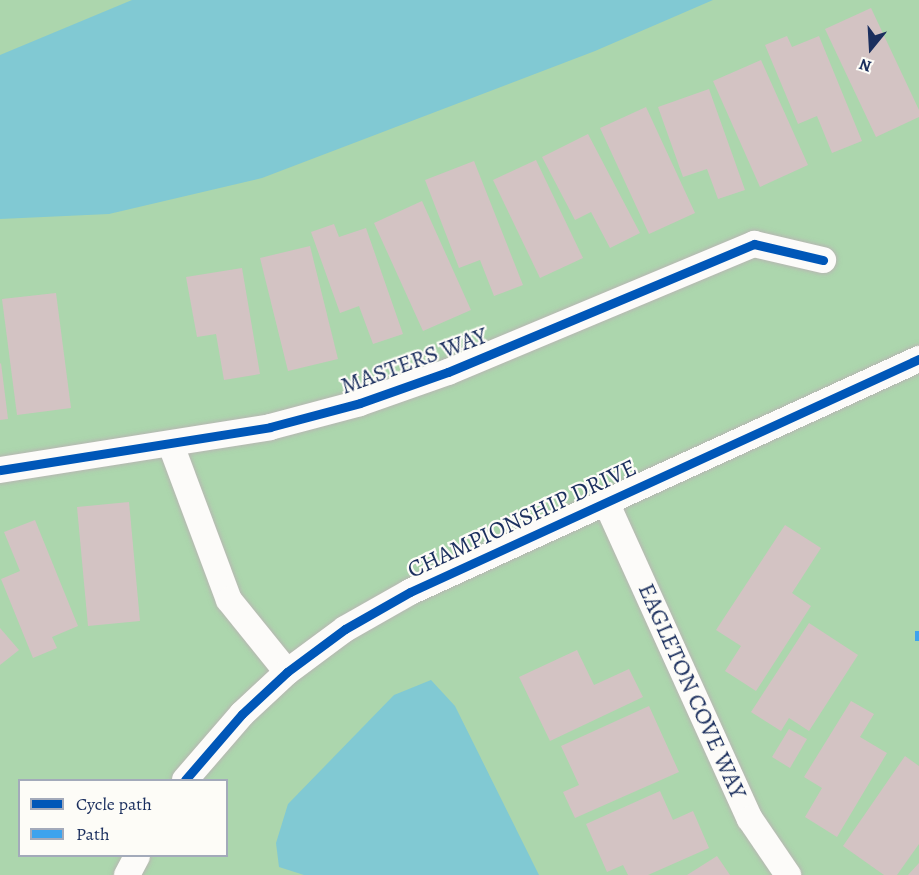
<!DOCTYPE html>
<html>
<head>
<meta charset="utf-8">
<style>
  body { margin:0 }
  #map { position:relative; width:919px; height:875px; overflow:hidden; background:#ebe6da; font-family:Alegreya,serif }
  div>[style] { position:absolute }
  .green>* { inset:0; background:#acd6ad }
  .water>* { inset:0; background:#81c9d3 }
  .building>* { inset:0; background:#d3c3c3 }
  .roads { filter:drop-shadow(0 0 2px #b7b6b2) drop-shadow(0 0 2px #b7b6b2) }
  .street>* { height:26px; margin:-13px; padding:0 13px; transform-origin:13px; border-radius:13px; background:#fcfbf9 }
  .quiet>* { height:8px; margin-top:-4px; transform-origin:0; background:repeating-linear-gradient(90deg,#3da3ed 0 15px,transparent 0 23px) }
  .cycleway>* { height:9px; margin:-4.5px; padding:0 4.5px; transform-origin:4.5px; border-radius:4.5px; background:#0057b8 }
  span { translate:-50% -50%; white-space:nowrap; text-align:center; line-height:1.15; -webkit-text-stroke:4.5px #fdfcf7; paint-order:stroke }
  .street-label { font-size:24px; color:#1b2f5e }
  .legend { position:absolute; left:18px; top:779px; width:210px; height:78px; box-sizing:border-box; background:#fdfcf7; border:2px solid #a3aaba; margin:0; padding:8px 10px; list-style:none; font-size:18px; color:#1b2f5e }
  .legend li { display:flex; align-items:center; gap:12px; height:30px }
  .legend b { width:30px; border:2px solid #a3aaba }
  .north { position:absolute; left:841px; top:18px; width:60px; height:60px; -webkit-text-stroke:4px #fdfcf7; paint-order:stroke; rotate:198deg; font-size:16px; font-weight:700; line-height:24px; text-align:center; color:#1b2f5e }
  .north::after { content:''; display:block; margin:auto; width:21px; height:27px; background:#1b2f5e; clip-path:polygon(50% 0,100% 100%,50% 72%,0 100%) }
</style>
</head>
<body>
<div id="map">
  <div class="green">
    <i style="clip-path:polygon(evenodd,0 0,919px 0,919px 875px,0 875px,0 0,20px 780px,226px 780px,226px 856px,20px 856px,20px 780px)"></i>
  </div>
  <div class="water">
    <i style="clip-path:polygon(132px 0,713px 0,595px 51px,262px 178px,109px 214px,0 219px,0 55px)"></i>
    <i style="clip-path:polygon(431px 680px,455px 706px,539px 875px,304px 875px,279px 867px,276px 843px,288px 804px,394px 695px)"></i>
  </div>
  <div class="building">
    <i style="clip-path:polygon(871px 8px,919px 110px,919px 117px,876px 137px,825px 29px)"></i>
    <i style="clip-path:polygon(787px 36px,792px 47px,819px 36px,862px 141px,832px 153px,817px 116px,798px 124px,765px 45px)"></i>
    <i style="clip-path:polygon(761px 60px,808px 165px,760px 187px,713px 81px)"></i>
    <i style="clip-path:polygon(709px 89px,745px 190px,718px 199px,707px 169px,683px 177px,658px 107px)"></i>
    <i style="clip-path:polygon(646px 107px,695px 213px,649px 234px,600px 128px)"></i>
    <i style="clip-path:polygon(588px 134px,640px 233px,610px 248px,591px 212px,575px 220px,542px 157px)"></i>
    <i style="clip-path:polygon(536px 160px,583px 258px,540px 278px,493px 180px)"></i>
    <i style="clip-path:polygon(474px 161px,523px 285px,494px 296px,480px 260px,459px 268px,425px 180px)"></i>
    <i style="clip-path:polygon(422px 201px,471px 310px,423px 331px,374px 223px)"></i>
    <i style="clip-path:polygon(334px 224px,339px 237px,366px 228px,403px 334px,373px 344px,359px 306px,340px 313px,311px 232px)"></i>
    <i style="clip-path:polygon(310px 246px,338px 359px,288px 371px,260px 258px)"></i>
    <i style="clip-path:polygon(242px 268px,260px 374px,224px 380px,216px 334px,197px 337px,186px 277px)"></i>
    <i style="clip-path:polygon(56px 293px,71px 408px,17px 415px,2px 299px)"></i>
    <i style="clip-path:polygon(1px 363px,8px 419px,0 420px,0 364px)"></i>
    <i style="clip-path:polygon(129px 502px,140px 621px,88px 626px,77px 507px)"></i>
    <i style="clip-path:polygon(35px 520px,78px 626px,52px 637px,57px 648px,33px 658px,1px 579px,20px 571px,4px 532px)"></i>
    <i style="clip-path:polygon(785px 525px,821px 548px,792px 593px,811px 606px,756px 691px,725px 671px,741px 646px,716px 630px)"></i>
    <i style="clip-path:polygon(809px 623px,858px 655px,809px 731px,789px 718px,781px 731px,751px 712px)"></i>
    <i style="clip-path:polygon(0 628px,19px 650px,0 665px)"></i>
    <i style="clip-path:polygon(577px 650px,594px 685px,629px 669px,643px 697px,550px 741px,519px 677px)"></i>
    <i style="clip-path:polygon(851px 701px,874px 714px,860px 737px,887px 753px,837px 837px,805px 817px,822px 788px,804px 777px)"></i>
    <i style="clip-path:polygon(649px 706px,679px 772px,575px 818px,563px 792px,579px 785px,561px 746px)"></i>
    <i style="clip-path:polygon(789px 729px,807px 739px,790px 768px,772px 757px)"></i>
    <i style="clip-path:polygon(905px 756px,919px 766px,919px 844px,897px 875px,884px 875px,843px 846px)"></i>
    <i style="clip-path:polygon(660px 791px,673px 820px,693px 811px,709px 848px,648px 875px,628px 875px,623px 865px,607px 872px,586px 824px)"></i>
    <i style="clip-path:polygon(717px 856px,730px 875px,687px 875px)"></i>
    <i style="clip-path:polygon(919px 863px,919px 875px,908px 875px)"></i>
  </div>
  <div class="roads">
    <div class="street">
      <i style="left:171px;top:445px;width:165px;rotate:69.5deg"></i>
      <i style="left:229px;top:600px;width:92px;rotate:51.1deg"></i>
      <i style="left:0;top:470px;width:273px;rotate:-9deg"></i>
      <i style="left:270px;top:427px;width:93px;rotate:-14.9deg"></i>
      <i style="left:360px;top:403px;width:93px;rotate:-19.4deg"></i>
      <i style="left:448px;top:372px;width:332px;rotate:-22.7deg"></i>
      <i style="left:754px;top:244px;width:71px;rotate:13.1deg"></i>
      <i style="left:606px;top:502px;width:348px;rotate:65.6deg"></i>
      <i style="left:750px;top:819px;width:68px;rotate:55.8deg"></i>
      <i style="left:185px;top:780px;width:87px;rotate:-49.2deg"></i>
      <i style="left:242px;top:714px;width:62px;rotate:-43deg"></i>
      <i style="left:287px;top:672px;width:72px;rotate:-36.6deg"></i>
      <i style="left:345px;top:629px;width:75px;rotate:-29.6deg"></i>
      <i style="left:410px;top:592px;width:560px;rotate:-24.6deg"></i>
      <i style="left:127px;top:875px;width:21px;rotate:-62deg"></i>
    </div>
  </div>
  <div class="quiet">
    <i style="left:919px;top:631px;width:10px;rotate:90deg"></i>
  </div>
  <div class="cycleway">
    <i style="left:0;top:470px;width:273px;rotate:-9deg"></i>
    <i style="left:270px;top:427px;width:93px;rotate:-14.9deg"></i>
    <i style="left:360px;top:403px;width:93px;rotate:-19.4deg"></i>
    <i style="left:448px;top:372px;width:332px;rotate:-22.7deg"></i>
    <i style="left:754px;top:244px;width:71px;rotate:13.1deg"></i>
    <i style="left:185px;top:780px;width:87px;rotate:-49.2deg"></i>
    <i style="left:242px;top:714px;width:62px;rotate:-43deg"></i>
    <i style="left:287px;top:672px;width:72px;rotate:-36.6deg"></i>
    <i style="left:345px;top:629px;width:75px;rotate:-29.6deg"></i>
    <i style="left:410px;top:592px;width:560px;rotate:-24.6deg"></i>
  </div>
  <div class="street-label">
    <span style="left:414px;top:361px;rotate:-20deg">MASTERS WAY</span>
    <span style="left:522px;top:519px;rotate:-25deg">CHAMPIONSHIP DRIVE</span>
    <span style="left:692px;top:691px;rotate:66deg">EAGLETON COVE WAY</span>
  </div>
  <ul class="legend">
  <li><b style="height:8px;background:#0057b8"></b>Cycle path</li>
  <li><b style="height:8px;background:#3da3ed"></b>Path</li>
  </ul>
  <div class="north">N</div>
</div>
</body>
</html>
